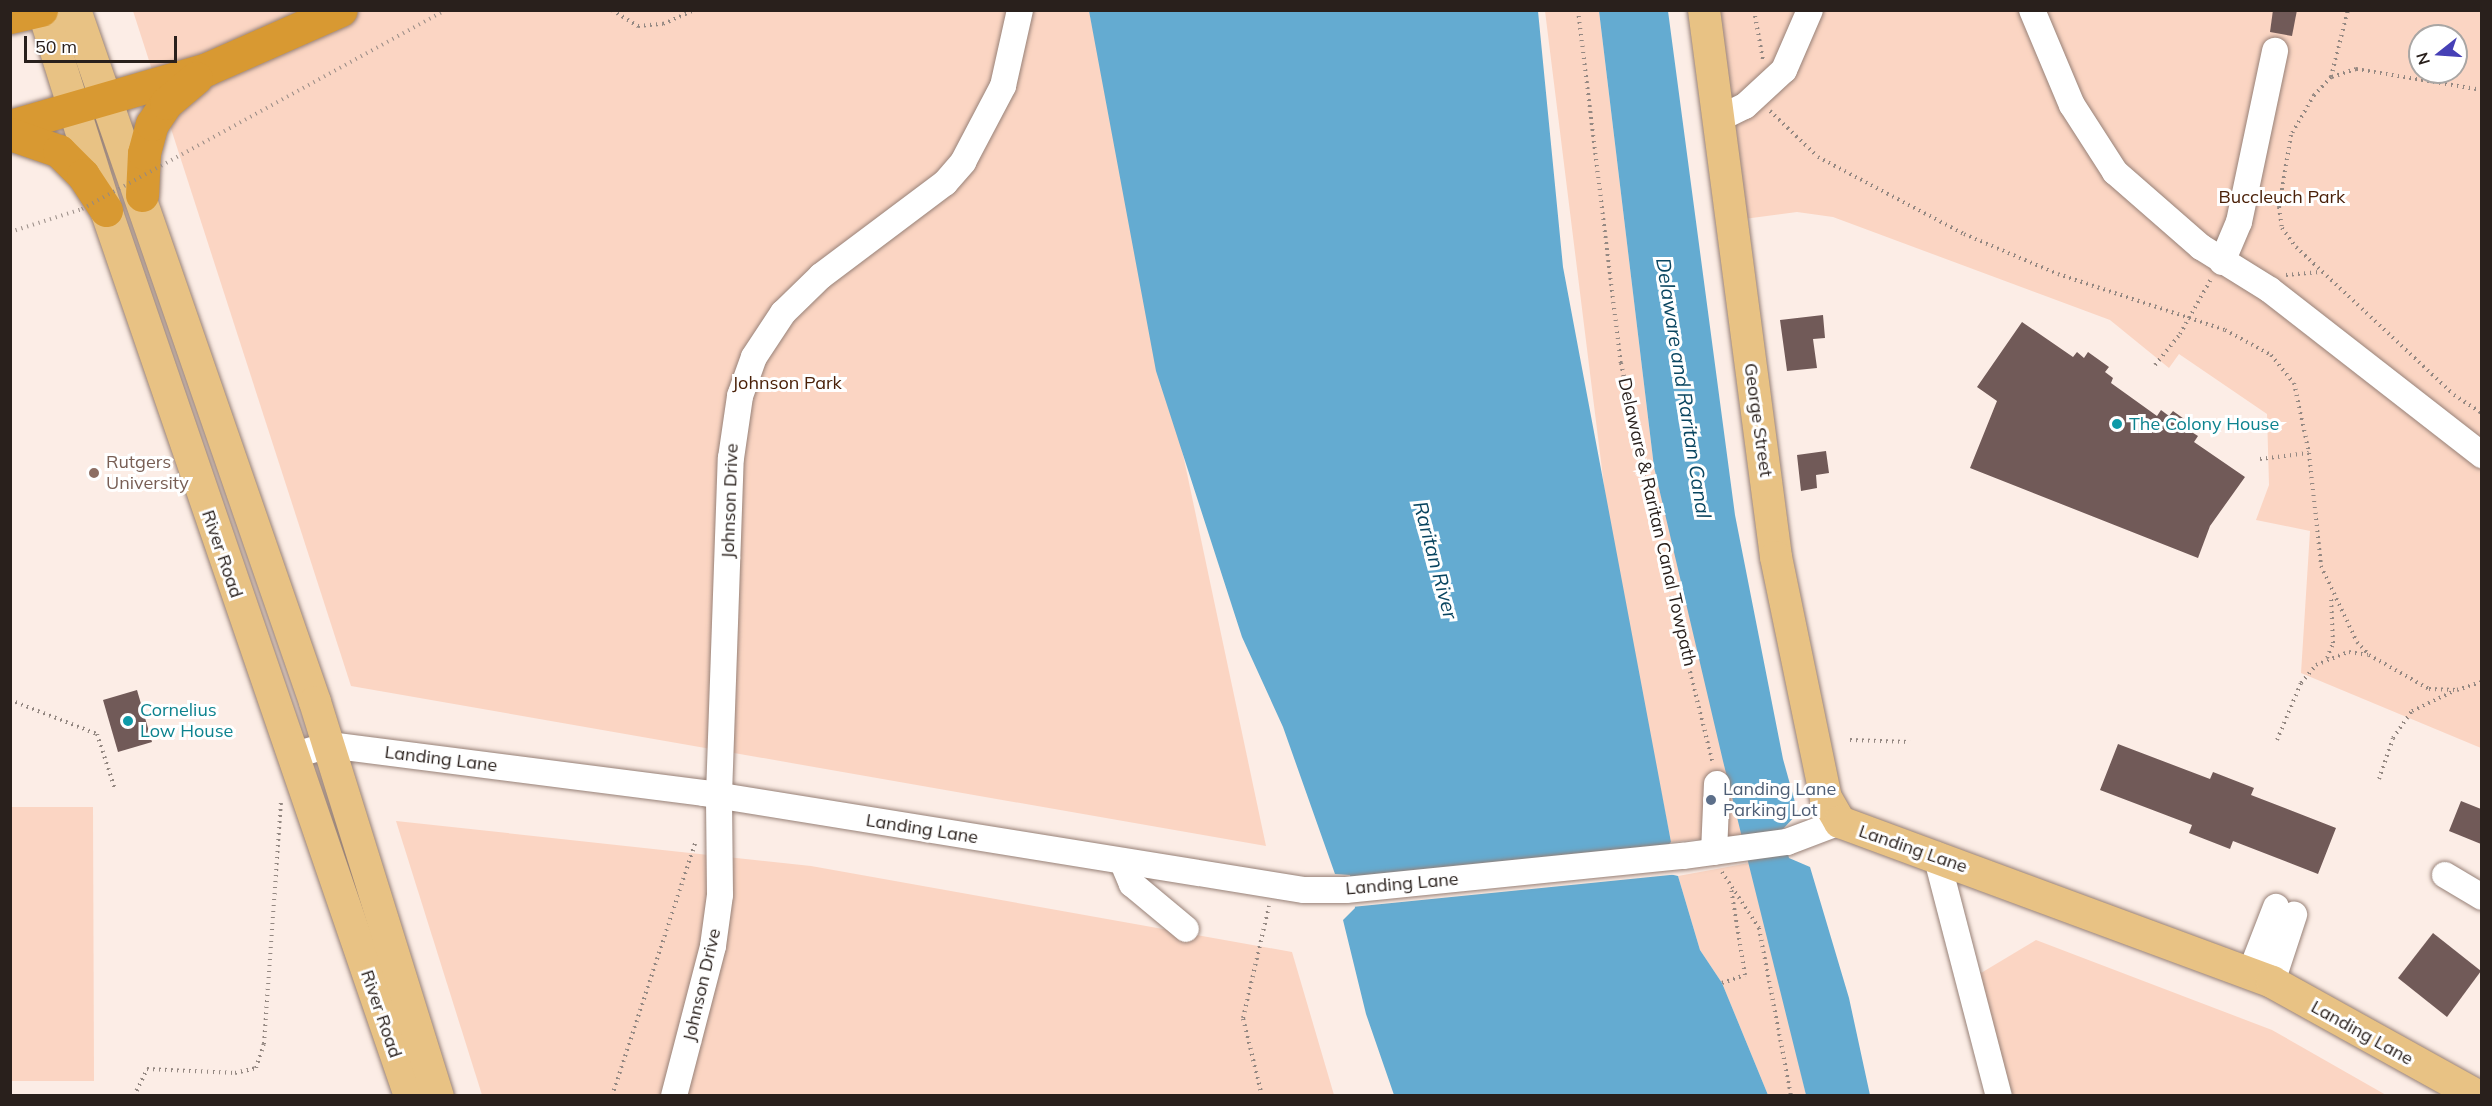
<!DOCTYPE html>
<html>
<head>
<meta charset="utf-8">
<style>
  body { margin:0 }
  #map { position:relative; width:2492px; height:1106px; overflow:hidden; background:#fcede6; font-family:Mulish,sans-serif }
  div>[style] { position:absolute }
  .green>* { inset:0; background:#fbd5c3 }
  .water>* { inset:0; background:#64abd1 }
  .pier>* { inset:0; background:#fcede6 }
  .building>* { inset:0; background:#715a58 }
  .path>* { height:4px; margin-top:-2px; transform-origin:0; background:repeating-linear-gradient(90deg,#948882 0 1.5px,transparent 0 6px) }
  .roads { filter:drop-shadow(0 0 2px #978177) drop-shadow(0 0 2px #978177) }
  .minor>* { height:26px; margin:-13px; padding:0 13px; transform-origin:13px; border-radius:13px; background:#fff }
  .major>* { height:32px; margin:-16px; padding:0 16px; transform-origin:16px; border-radius:16px; background:#e8c284 }
  .highway>* { height:33px; margin:-16.5px; padding:0 16.5px; transform-origin:16.5px; border-radius:16.5px; background:#d89932 }
  .path-bridge>* { height:4px; margin-top:-2px; transform-origin:0; background:repeating-linear-gradient(90deg,#948882 0 1.5px,transparent 0 6px) }
  .dots>* { width:16px; height:16px; translate:-50% -50%; box-sizing:border-box; border:3px solid #fff; border-radius:50% }
  span { translate:-50% -50%; white-space:nowrap; text-align:center; line-height:1.15; -webkit-text-stroke:6px #fff; paint-order:stroke }
  .park-label { font-size:18px; color:#4a2008 }
  .street-label { font-size:18px; color:#29201c }
  .culture-label { font-size:18px; color:#0d838f }
  .left { translate:0 -50%; text-align:left }
  .education-label { font-size:18px; color:#785e54 }
  .service-label { font-size:18px; color:#4e5e75 }
  .water-label { font-size:20px; color:#094560; font-style:italic }
  .frame { position:absolute; inset:0; border:12px solid #29201c; pointer-events:none }
  .north { position:absolute; left:2408px; top:24px; width:60px; height:60px; box-sizing:border-box; background:#fff; border:2px solid #a9a6a4; border-radius:50%; rotate:253deg; font-size:16px; font-weight:700; line-height:24px; text-align:center; color:#29201c }
  .north::after { content:''; display:block; margin:auto; width:21px; height:27px; background:#4640b6; clip-path:polygon(50% 0,100% 100%,50% 72%,0 100%) }
  .scale { position:absolute; left:24px; top:36px; width:153px; height:27px; box-sizing:border-box; border:3px solid #29201c; border-top:0; padding-left:8px; font-size:18px; line-height:21px; white-space:nowrap; color:#29201c; -webkit-text-stroke:4px #fff; paint-order:stroke }
</style>
</head>
<body>
<div id="map">
  <div class="green">
    <i style="clip-path:polygon(133px 11px,1089px 11px,1266px 846px,351px 686px)"></i>
    <i style="clip-path:polygon(1545px 11px,1599px 11px,1654px 467px,1745px 835px,1671px 842px,1610px 534px)"></i>
    <i style="clip-path:polygon(evenodd,1718px 11px,2481px 11px,2481px 748px,2301px 673px,2310px 531px,2256px 520px,2269px 485px,2267px 414px,2179px 354px,2169px 368px,2110px 320px,1833px 217px,1797px 212px,1744px 219px,1718px 11px,2420px 36px,2456px 36px,2456px 72px,2420px 72px,2420px 36px)"></i>
    <i style="clip-path:polygon(11px 807px,93px 807px,94px 1081px,11px 1081px)"></i>
    <i style="clip-path:polygon(396px 821px,811px 866px,1292px 952px,1334px 1095px,482px 1095px)"></i>
    <i style="clip-path:polygon(1749px 863px,1788px 1017px,1806px 1095px,1768px 1095px,1722px 983px,1700px 950px,1678px 876px)"></i>
    <i style="clip-path:polygon(2036px 940px,2272px 1030px,2386px 1095px,2013px 1095px,1976px 976px)"></i>
  </div>
  <div class="water">
    <i style="clip-path:polygon(1089px 11px,1538px 11px,1563px 267px,1671px 842px,1661px 852px,1665px 873px,1678px 876px,1700px 950px,1722px 983px,1768px 1095px,1394px 1095px,1366px 1014px,1343px 920px,1355px 908px,1350px 875px,1335px 874px,1283px 727px,1242px 637px,1156px 371px)"></i>
    <i style="clip-path:polygon(1599px 11px,1668px 11px,1735px 515px,1783px 759px,1798px 813px,1782px 830px,1789px 858px,1810px 867px,1849px 998px,1870px 1095px,1806px 1095px,1723px 761px,1654px 467px)"></i>
  </div>
  <div class="pier">
    <i style="clip-path:polygon(1665px 853px,1668px 871px,1680px 874px,1352px 907px,1348px 878px)"></i>
  </div>
  <div class="building">
    <i style="clip-path:polygon(2273px 10px,2297px 10px,2292px 36px,2270px 32px)"></i>
    <i style="clip-path:polygon(1823px 315px,1825px 338px,1813px 339px,1817px 368px,1787px 371px,1780px 320px)"></i>
    <i style="clip-path:polygon(2022px 322px,2073px 357px,2077px 352px,2084px 358px,2088px 352px,2109px 367px,2105px 372px,2113px 378px,2111px 383px,2157px 416px,2161px 410px,2169px 416px,2173px 411px,2194px 426px,2190px 431px,2198px 436px,2194px 442px,2245px 477px,2210px 526px,2198px 558px,1970px 468px,1997px 401px,1977px 387px)"></i>
    <i style="clip-path:polygon(1826px 451px,1829px 473px,1816px 475px,1817px 488px,1801px 491px,1797px 455px)"></i>
    <i style="clip-path:polygon(137px 690px,152px 742px,118px 752px,103px 700px)"></i>
    <i style="clip-path:polygon(2118px 744px,2210px 779px,2213px 772px,2254px 788px,2251px 795px,2336px 828px,2318px 874px,2233px 841px,2230px 849px,2189px 833px,2192px 825px,2100px 790px)"></i>
    <i style="clip-path:polygon(2461px 801px,2481px 809px,2481px 844px,2449px 831px)"></i>
    <i style="clip-path:polygon(2433px 933px,2481px 971px,2447px 1017px,2398px 978px)"></i>
  </div>
  <div class="path">
    <i style="left:612px;top:10px;width:31px;rotate:32deg"></i>
    <i style="left:638px;top:26px;width:25px;rotate:-5deg"></i>
    <i style="left:663px;top:24px;width:35px;rotate:-24deg"></i>
    <i style="left:1578px;top:10px;width:356px;rotate:83.1deg"></i>
    <i style="left:1621px;top:363px;width:166px;rotate:78.6deg"></i>
    <i style="left:1654px;top:526px;width:245px;rotate:76.1deg"></i>
    <i style="left:1754px;top:10px;width:51px;rotate:79.8deg"></i>
    <i style="left:2331px;top:77px;width:69px;rotate:-75.8deg"></i>
    <i style="left:2482px;top:90px;width:128px;rotate:-170.5deg"></i>
    <i style="left:2356px;top:69px;width:26px;rotate:162deg"></i>
    <i style="left:2331px;top:77px;width:25px;rotate:133deg"></i>
    <i style="left:2314px;top:95px;width:46px;rotate:119.9deg"></i>
    <i style="left:2291px;top:135px;width:73px;rotate:99.5deg"></i>
    <i style="left:2279px;top:207px;width:21px;rotate:82deg"></i>
    <i style="left:2282px;top:228px;width:24px;rotate:54deg"></i>
    <i style="left:2296px;top:247px;width:216px;rotate:43.1deg"></i>
    <i style="left:2454px;top:395px;width:33px;rotate:33deg"></i>
    <i style="left:1770px;top:111px;width:66px;rotate:43.8deg"></i>
    <i style="left:1818px;top:157px;width:165px;rotate:27.8deg"></i>
    <i style="left:1964px;top:234px;width:102px;rotate:23.1deg"></i>
    <i style="left:2058px;top:274px;width:176px;rotate:18.5deg"></i>
    <i style="left:2225px;top:330px;width:52px;rotate:28.5deg"></i>
    <i style="left:2271px;top:355px;width:36px;rotate:51deg"></i>
    <i style="left:2294px;top:383px;width:72px;rotate:77.9deg"></i>
    <i style="left:2309px;top:453px;width:114px;rotate:83.9deg"></i>
    <i style="left:2321px;top:566px;width:84px;rotate:64.7deg"></i>
    <i style="left:2357px;top:642px;width:18px;rotate:47deg"></i>
    <i style="left:2369px;top:655px;width:69px;rotate:29.5deg"></i>
    <i style="left:2429px;top:689px;width:28px;rotate:2deg"></i>
    <i style="left:2457px;top:690px;width:26px;rotate:-18deg"></i>
    <i style="left:2286px;top:275px;width:36px;rotate:-5deg"></i>
    <i style="left:2155px;top:365px;width:40px;rotate:-51deg"></i>
    <i style="left:2180px;top:334px;width:63px;rotate:-60.6deg"></i>
    <i style="left:2260px;top:459px;width:49px;rotate:-7deg"></i>
    <i style="left:2327px;top:658px;width:16px;rotate:-68deg"></i>
    <i style="left:2333px;top:643px;width:45px;rotate:-92.5deg"></i>
    <i style="left:10px;top:700px;width:93px;rotate:21.3deg"></i>
    <i style="left:97px;top:734px;width:58px;rotate:71.9deg"></i>
    <i style="left:1850px;top:740px;width:60px;rotate:1.9deg"></i>
    <i style="left:2277px;top:740px;width:62px;rotate:-67.2deg"></i>
    <i style="left:2301px;top:683px;width:23px;rotate:-50deg"></i>
    <i style="left:2316px;top:665px;width:35px;rotate:-22deg"></i>
    <i style="left:2349px;top:652px;width:19px;rotate:9deg"></i>
    <i style="left:2379px;top:779px;width:43px;rotate:-71.1deg"></i>
    <i style="left:2393px;top:738px;width:33px;rotate:-55deg"></i>
    <i style="left:2412px;top:711px;width:47px;rotate:-25.5deg"></i>
    <i style="left:1722px;top:872px;width:67px;rotate:56.5deg"></i>
    <i style="left:1759px;top:928px;width:171px;rotate:79.2deg"></i>
    <i style="left:1722px;top:983px;width:24px;rotate:-19deg"></i>
    <i style="left:1745px;top:975px;width:87px;rotate:-99.2deg"></i>
    <i style="left:134px;top:1096px;width:30px;rotate:-64deg"></i>
    <i style="left:147px;top:1069px;width:88px;rotate:2.6deg"></i>
    <i style="left:235px;top:1073px;width:22px;rotate:-13deg"></i>
    <i style="left:256px;top:1068px;width:25px;rotate:-72deg"></i>
    <i style="left:264px;top:1044px;width:242px;rotate:-86deg"></i>
    <i style="left:612px;top:1096px;width:269px;rotate:-71.8deg"></i>
    <i style="left:1262px;top:1096px;width:80px;rotate:-103.7deg"></i>
    <i style="left:1243px;top:1018px;width:115px;rotate:-76.9deg"></i>
  </div>
  <div class="roads">
    <div class="minor">
      <i style="left:2032px;top:10px;width:103px;rotate:67.2deg"></i>
      <i style="left:2072px;top:105px;width:80px;rotate:57.3deg"></i>
      <i style="left:2115px;top:172px;width:114px;rotate:41.1deg"></i>
      <i style="left:2201px;top:247px;width:81px;rotate:31.9deg"></i>
      <i style="left:2270px;top:290px;width:269px;rotate:37.9deg"></i>
      <i style="left:1718px;top:119px;width:30px;rotate:-26deg"></i>
      <i style="left:1745px;top:106px;width:53px;rotate:-42.7deg"></i>
      <i style="left:1784px;top:70px;width:65px;rotate:-66.6deg"></i>
      <i style="left:2222px;top:262px;width:43px;rotate:-67deg"></i>
      <i style="left:2239px;top:222px;width:175px;rotate:-78.1deg"></i>
      <i style="left:291px;top:756px;width:40px;rotate:-16deg"></i>
      <i style="left:329px;top:745px;width:377px;rotate:7.3deg"></i>
      <i style="left:703px;top:793px;width:609px;rotate:9.17deg"></i>
      <i style="left:1304px;top:890px;width:42px"></i>
      <i style="left:1346px;top:890px;width:339px;rotate:-5.8deg"></i>
      <i style="left:1683px;top:856px;width:105px;rotate:-7.7deg"></i>
      <i style="left:1787px;top:842px;width:57px;rotate:-20.7deg"></i>
      <i style="left:1714px;top:852px;width:68px;rotate:-87.5deg"></i>
      <i style="left:1936px;top:855px;width:249px;rotate:75.4deg"></i>
      <i style="left:1123px;top:863px;width:23px;rotate:67deg"></i>
      <i style="left:1132px;top:884px;width:70px;rotate:39.8deg"></i>
      <i style="left:2445px;top:875px;width:43px;rotate:30.7deg"></i>
      <i style="left:2250px;top:974px;width:72px;rotate:-68.8deg"></i>
      <i style="left:2272px;top:982px;width:71px;rotate:-71.8deg"></i>
      <i style="left:674px;top:1096px;width:155px;rotate:-75.4deg"></i>
      <i style="left:713px;top:946px;width:51px;rotate:-82.2deg"></i>
      <i style="left:720px;top:895px;width:100px;rotate:-90.6deg"></i>
      <i style="left:719px;top:795px;width:337px;rotate:-88deg"></i>
      <i style="left:731px;top:458px;width:63px;rotate:-81.7deg"></i>
      <i style="left:740px;top:396px;width:41px;rotate:-70.3deg"></i>
      <i style="left:754px;top:357px;width:53px;rotate:-56.6deg"></i>
      <i style="left:783px;top:313px;width:53px;rotate:-44.2deg"></i>
      <i style="left:821px;top:276px;width:155px;rotate:-36.9deg"></i>
      <i style="left:945px;top:183px;width:28px;rotate:-49deg"></i>
      <i style="left:963px;top:162px;width:86px;rotate:-62.2deg"></i>
      <i style="left:1003px;top:86px;width:78px;rotate:-77.4deg"></i>
    </div>
    <div class="major">
      <i style="left:43px;top:10px;width:210px;rotate:72.5deg"></i>
      <i style="left:106px;top:210px;width:937px;rotate:71.06deg"></i>
      <i style="left:75px;top:10px;width:732px;rotate:70.87deg"></i>
      <i style="left:315px;top:702px;width:413px;rotate:72.7deg"></i>
      <i style="left:1704px;top:10px;width:552px;rotate:82.5deg"></i>
      <i style="left:1776px;top:557px;width:246px;rotate:78.3deg"></i>
      <i style="left:1826px;top:798px;width:28px;rotate:60deg"></i>
      <i style="left:1840px;top:822px;width:461px;rotate:20.3deg"></i>
      <i style="left:2272px;top:982px;width:235px;rotate:29deg"></i>
    </div>
    <div class="highway">
      <i style="left:10px;top:17px;width:32px;rotate:-13deg"></i>
      <i style="left:10px;top:126px;width:205px;rotate:-16.1deg"></i>
      <i style="left:207px;top:69px;width:146px;rotate:-23.8deg"></i>
      <i style="left:10px;top:134px;width:52px;rotate:19.1deg"></i>
      <i style="left:59px;top:151px;width:34px;rotate:45deg"></i>
      <i style="left:83px;top:175px;width:42px;rotate:56.7deg"></i>
      <i style="left:142px;top:195px;width:42px;rotate:-87.3deg"></i>
      <i style="left:144px;top:153px;width:30px;rotate:-75deg"></i>
      <i style="left:152px;top:124px;width:25px;rotate:-56deg"></i>
      <i style="left:166px;top:103px;width:39px;rotate:-40deg"></i>
    </div>
  </div>
  <div class="path-bridge">
    <i style="left:10px;top:232px;width:76px;rotate:-17.7deg"></i>
    <i style="left:82px;top:209px;width:414px;rotate:-28.7deg"></i>
  </div>
  <div class="dots">
    <i style="left:2117px;top:424px;background:#0f9aa8"></i>
    <i style="left:94px;top:473px;background:#8d6e63"></i>
    <i style="left:128px;top:721px;background:#0f9aa8"></i>
    <i style="left:1711px;top:800px;background:#5c6f8a"></i>
  </div>
  <div class="park-label">
    <span style="left:2282px;top:197px">Buccleuch Park</span>
    <span style="left:787px;top:383px">Johnson Park</span>
  </div>
  <div class="street-label">
    <span style="left:1758px;top:420px;rotate:82deg">George Street</span>
    <span style="left:730px;top:501px;rotate:-88deg">Johnson Drive</span>
    <span style="left:1657px;top:522px;rotate:77deg">Delaware &amp; Raritan Canal Towpath</span>
    <span style="left:222px;top:554px;rotate:71deg">River Road</span>
    <span style="left:441px;top:759px;rotate:7deg">Landing Lane</span>
    <span style="left:922px;top:829px;rotate:9deg">Landing Lane</span>
    <span style="left:1913px;top:849px;rotate:19deg">Landing Lane</span>
    <span style="left:1402px;top:884px;rotate:-5deg">Landing Lane</span>
    <span style="left:702px;top:985px;rotate:-77deg">Johnson Drive</span>
    <span style="left:381px;top:1014px;rotate:71deg">River Road</span>
    <span style="left:2362px;top:1033px;rotate:29deg">Landing Lane</span>
  </div>
  <div class="culture-label">
    <span class="left" style="left:2129px;top:424px">The Colony House</span>
    <span class="left" style="left:140px;top:721px">Cornelius<br>Low House</span>
  </div>
  <div class="education-label">
    <span class="left" style="left:106px;top:473px">Rutgers<br>University</span>
  </div>
  <div class="service-label">
    <span class="left" style="left:1723px;top:800px">Landing Lane<br>Parking Lot</span>
  </div>
  <div class="water-label">
    <span style="left:1684px;top:388px;rotate:81deg">Delaware and Raritan Canal</span>
    <span style="left:1436px;top:560px;rotate:75deg">Raritan River</span>
  </div>
  <div class="frame"></div>
  <div class="north">N</div>
  <div class="scale">50 m</div>
</div>
</body>
</html>
